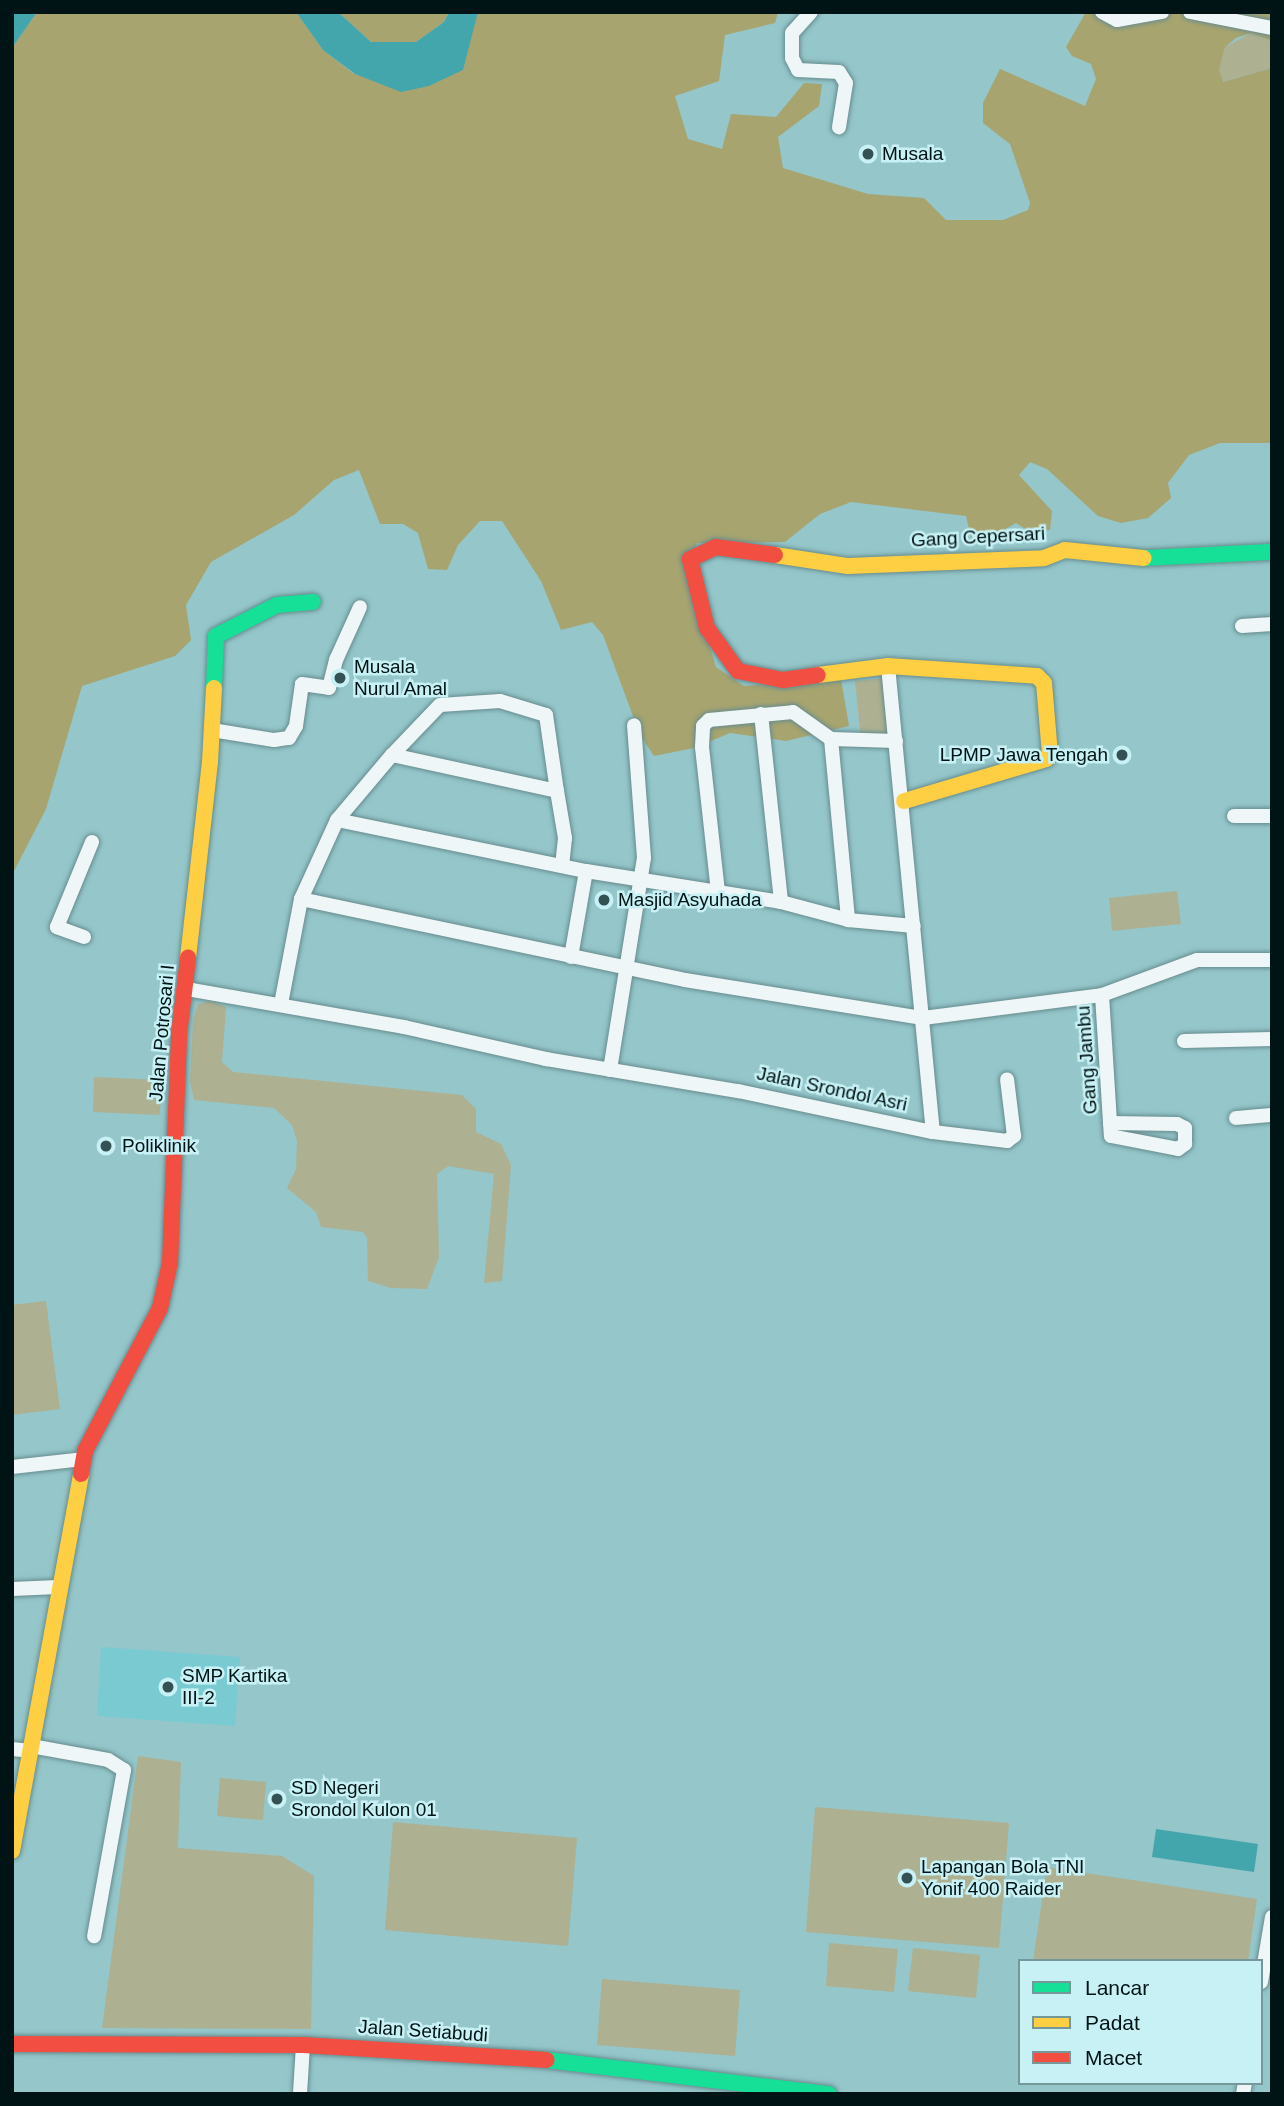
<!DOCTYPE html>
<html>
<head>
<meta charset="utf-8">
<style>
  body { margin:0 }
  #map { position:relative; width:1284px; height:2106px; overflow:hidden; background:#94c6ca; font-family:Helvetica,sans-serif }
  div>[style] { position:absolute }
  .built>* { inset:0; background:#7acad1 }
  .green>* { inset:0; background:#adb191 }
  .forest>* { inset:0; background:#a7a46f }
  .water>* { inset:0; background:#44a6ad }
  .roads { filter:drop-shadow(0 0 2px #678c8e) drop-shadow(0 0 2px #678c8e) }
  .street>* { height:14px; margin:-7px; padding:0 7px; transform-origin:7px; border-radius:7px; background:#eff6f7 }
  .fast>* { height:16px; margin:-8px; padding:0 8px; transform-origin:8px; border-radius:8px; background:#16e098 }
  .slow>* { height:16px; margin:-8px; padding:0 8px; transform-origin:8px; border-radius:8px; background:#ffcf43 }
  .jam>* { height:16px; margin:-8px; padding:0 8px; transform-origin:8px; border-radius:8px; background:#f24e42 }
  .dots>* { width:19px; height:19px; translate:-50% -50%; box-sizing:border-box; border:4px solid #c7f1f5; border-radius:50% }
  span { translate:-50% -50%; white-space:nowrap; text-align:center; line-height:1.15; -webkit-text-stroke:5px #c7f1f5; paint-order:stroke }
  .poi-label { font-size:19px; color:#001315 }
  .left { translate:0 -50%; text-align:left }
  .right { translate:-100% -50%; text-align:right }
  .street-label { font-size:19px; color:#001315 }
  .frame { position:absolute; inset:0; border:14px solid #001315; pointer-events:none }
  .legend { position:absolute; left:1018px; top:1959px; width:245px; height:126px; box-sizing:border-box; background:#c7f1f5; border:2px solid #77989b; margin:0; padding:9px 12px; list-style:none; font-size:21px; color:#001315 }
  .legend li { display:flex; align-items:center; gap:14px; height:35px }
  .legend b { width:35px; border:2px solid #77989b }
</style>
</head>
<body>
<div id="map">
  <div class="built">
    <i style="clip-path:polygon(101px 1647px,240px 1657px,235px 1726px,97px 1716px)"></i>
  </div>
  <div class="green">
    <i style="clip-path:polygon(1251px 33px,1272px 41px,1272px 68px,1222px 82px,1219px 70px,1225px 47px)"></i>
    <i style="clip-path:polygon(885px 678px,891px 736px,861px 739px,855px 681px)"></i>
    <i style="clip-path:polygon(1177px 891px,1181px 924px,1112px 931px,1109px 898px)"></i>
    <i style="clip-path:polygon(211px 1001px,226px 1007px,222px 1062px,233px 1072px,462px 1095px,476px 1109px,476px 1132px,501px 1144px,511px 1165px,502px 1281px,484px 1283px,494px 1174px,448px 1166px,437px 1174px,439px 1257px,427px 1289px,391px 1288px,368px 1281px,367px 1238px,363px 1232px,321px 1227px,316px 1212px,287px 1188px,296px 1169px,297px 1141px,292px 1125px,274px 1108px,194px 1100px,190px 1081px,193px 1021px,198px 1004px)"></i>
    <i style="clip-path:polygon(94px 1077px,161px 1080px,160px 1115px,93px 1112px)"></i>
    <i style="clip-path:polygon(46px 1301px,60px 1409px,12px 1415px,12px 1305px)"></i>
    <i style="clip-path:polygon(138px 1756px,181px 1762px,178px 1848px,282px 1856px,314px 1876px,311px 2029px,102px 2028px)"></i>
    <i style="clip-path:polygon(220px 1778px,266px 1782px,263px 1820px,217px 1816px)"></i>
    <i style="clip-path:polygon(815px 1807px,1009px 1823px,999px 1948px,806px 1932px)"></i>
    <i style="clip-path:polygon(393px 1822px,577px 1838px,568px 1946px,385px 1930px)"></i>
    <i style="clip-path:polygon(1047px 1867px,1257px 1899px,1248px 1961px,1033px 1961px)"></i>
    <i style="clip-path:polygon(829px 1943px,898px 1949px,894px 1992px,826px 1986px)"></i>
    <i style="clip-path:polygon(913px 1948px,980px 1955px,976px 1998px,908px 1991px)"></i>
    <i style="clip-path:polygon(602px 1979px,740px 1990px,735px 2056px,597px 2045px)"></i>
  </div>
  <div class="forest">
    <i style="clip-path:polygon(37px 12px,296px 12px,323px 50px,354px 74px,473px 23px,478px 12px,778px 12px,775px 23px,725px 35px,719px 81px,675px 96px,688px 139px,722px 149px,731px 114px,776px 117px,804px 83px,822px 84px,819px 106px,778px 137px,783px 168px,868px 194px,924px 198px,946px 220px,1003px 220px,1028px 210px,1030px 203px,1010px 144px,983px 123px,983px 103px,1000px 69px,1085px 106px,1096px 79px,1091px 64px,1072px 56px,1066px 47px,1086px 12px,1272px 12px,1272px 41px,1251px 33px,1236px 38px,1225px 47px,1219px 70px,1223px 82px,1272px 68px,1272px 443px,1220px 443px,1189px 455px,1168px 483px,1171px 498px,1148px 518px,1121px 523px,1098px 516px,1047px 469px,1030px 462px,1019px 475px,1052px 511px,1050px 530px,1027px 530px,1016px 523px,979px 544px,971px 537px,966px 516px,851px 502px,820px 514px,785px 542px,697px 543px,691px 560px,693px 592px,716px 667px,744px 686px,841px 679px,849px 726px,786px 741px,730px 733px,694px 748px,654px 756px,640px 735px,603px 635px,592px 622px,561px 630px,541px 581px,502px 521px,480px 521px,458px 545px,447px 570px,428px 569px,418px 533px,403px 524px,380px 524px,359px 470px,334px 480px,294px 515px,211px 562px,186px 605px,191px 640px,175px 656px,82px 686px,46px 809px,12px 875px,12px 48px)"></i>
    <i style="clip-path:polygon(338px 12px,449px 12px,444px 22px,416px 42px,371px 42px)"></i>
  </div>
  <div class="water">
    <i style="clip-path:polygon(12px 12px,37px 12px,12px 48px)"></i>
    <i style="clip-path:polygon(296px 12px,338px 12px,371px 42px,416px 42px,444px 22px,449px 12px,478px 12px,463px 70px,429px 86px,401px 92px,355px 74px,323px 50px)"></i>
    <i style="clip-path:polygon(1156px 1829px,1258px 1844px,1254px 1872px,1152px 1857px)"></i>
  </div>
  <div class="roads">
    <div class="street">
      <i style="left:811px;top:12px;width:28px;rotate:132deg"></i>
      <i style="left:792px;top:33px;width:25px;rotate:90deg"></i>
      <i style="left:792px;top:58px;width:13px;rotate:63deg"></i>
      <i style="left:798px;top:70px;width:41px;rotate:2.8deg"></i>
      <i style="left:839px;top:72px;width:13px;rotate:58deg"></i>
      <i style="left:846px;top:83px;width:45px;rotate:99deg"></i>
      <i style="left:1102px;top:12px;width:17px;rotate:28deg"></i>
      <i style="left:1117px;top:20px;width:46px;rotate:-10.1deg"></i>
      <i style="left:1190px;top:12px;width:84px;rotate:11deg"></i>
      <i style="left:1242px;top:626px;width:30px;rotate:-4deg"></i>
      <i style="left:888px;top:666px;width:468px;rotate:84.5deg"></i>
      <i style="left:761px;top:714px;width:189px;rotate:83.9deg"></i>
      <i style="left:212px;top:730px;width:63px;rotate:9.2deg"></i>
      <i style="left:274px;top:740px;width:15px;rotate:-8deg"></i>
      <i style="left:289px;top:738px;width:14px;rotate:-60deg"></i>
      <i style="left:296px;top:726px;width:42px;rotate:-81.9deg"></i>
      <i style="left:302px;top:684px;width:27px;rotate:8deg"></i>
      <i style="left:329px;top:688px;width:29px;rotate:-76deg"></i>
      <i style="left:336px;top:660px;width:58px;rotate:-65.6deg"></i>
      <i style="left:831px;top:739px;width:182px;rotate:84.6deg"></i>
      <i style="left:392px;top:755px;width:69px;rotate:-46.2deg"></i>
      <i style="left:440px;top:705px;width:60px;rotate:-3.8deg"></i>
      <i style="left:500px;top:701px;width:48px;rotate:16.9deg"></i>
      <i style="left:546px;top:715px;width:77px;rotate:81.8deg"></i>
      <i style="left:1234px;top:816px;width:38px"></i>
      <i style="left:337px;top:820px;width:85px;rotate:-49.8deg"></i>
      <i style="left:392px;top:755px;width:169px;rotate:12.3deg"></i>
      <i style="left:557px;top:791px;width:48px;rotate:80.3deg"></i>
      <i style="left:565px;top:838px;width:28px;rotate:96deg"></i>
      <i style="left:718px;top:892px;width:146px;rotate:-96.3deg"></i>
      <i style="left:702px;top:747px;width:21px;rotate:-87deg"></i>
      <i style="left:703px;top:726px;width:8px;rotate:-45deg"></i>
      <i style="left:709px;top:720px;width:84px;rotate:-5.4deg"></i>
      <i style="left:793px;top:712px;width:47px;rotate:35.4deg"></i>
      <i style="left:831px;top:739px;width:65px;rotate:1.8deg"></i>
      <i style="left:301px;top:899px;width:87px;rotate:-65.5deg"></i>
      <i style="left:337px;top:820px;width:254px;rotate:11.6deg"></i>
      <i style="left:84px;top:937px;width:29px;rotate:-160deg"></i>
      <i style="left:57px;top:927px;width:92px;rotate:-67.6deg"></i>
      <i style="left:571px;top:957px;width:87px;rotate:-80.1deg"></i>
      <i style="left:586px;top:871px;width:197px;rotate:9deg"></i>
      <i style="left:781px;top:902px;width:69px;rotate:15deg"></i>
      <i style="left:848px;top:920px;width:66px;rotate:5.2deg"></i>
      <i style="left:187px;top:989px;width:220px;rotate:9.9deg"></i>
      <i style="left:404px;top:1027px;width:146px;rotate:12.7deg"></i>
      <i style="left:546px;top:1059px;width:195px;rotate:9.5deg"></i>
      <i style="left:738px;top:1091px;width:199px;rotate:11.9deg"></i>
      <i style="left:933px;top:1132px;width:75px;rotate:6.9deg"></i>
      <i style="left:1007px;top:1141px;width:9px;rotate:-36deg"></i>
      <i style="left:1014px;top:1136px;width:57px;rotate:-97deg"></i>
      <i style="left:1102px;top:995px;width:128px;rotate:86.4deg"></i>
      <i style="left:1110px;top:1123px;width:13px;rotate:86deg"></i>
      <i style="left:1111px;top:1136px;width:68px;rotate:11deg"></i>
      <i style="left:1178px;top:1149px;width:9px;rotate:-36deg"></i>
      <i style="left:1185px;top:1144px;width:16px;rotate:-90deg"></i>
      <i style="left:1185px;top:1128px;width:9px;rotate:-153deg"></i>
      <i style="left:1177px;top:1124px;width:67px;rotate:-179.1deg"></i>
      <i style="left:281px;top:1004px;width:107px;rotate:-79.2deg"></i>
      <i style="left:301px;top:899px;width:392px;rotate:11.9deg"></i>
      <i style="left:685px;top:980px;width:241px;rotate:9.1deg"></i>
      <i style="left:923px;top:1018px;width:180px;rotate:-7.3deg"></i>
      <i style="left:1102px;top:995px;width:101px;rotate:-20.2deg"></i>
      <i style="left:1197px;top:960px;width:75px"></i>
      <i style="left:1184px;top:1041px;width:88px;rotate:-1.3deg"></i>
      <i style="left:610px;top:1070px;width:215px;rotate:-80.9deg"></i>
      <i style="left:644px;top:858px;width:133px;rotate:-94.3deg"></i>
      <i style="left:1236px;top:1118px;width:36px;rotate:-5deg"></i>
      <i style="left:12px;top:1467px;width:71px;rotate:-6.4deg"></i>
      <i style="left:12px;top:1589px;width:46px;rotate:-2.5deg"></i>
      <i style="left:31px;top:1746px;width:78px;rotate:10.3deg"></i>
      <i style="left:108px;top:1760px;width:19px;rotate:32deg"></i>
      <i style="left:124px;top:1770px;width:169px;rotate:100.2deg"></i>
      <i style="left:12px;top:1749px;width:18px;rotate:6deg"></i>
      <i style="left:1261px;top:1982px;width:66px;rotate:-80.4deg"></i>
      <i style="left:300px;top:2094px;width:49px;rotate:-86.5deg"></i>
      <i style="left:1243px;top:2094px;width:11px;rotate:-80deg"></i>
    </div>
    <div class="fast">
      <i style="left:1144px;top:558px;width:128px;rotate:-2.7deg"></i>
      <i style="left:214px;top:688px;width:52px;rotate:-87.8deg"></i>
      <i style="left:216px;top:636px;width:68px;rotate:-26.9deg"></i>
      <i style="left:277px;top:605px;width:36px;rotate:-5deg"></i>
      <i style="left:547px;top:2060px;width:284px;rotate:6.9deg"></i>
    </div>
    <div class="slow">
      <i style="left:775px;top:555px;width:74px;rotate:8.6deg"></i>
      <i style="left:848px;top:566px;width:196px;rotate:-2.3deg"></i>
      <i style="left:1044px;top:558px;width:22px;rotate:-21deg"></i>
      <i style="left:1065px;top:550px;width:79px;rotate:5.8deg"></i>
      <i style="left:818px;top:675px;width:71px;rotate:-7.3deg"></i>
      <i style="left:888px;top:666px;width:149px;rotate:3.8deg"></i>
      <i style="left:1037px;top:676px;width:10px;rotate:45deg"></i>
      <i style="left:1044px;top:683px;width:71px;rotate:85.2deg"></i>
      <i style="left:1050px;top:754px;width:6px;rotate:129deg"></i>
      <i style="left:1046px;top:759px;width:148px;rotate:163.5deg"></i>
      <i style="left:188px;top:958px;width:197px;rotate:-83.6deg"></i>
      <i style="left:210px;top:762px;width:74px;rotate:-86.9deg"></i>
      <i style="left:12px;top:1851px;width:383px;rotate:-79.6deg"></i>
    </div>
    <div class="jam">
      <i style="left:775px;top:555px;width:60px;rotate:-172.3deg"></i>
      <i style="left:716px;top:547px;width:29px;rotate:155deg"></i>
      <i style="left:690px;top:559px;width:71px;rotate:76.2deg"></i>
      <i style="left:707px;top:628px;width:53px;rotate:54.2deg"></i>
      <i style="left:738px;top:671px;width:46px;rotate:11.3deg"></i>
      <i style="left:783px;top:680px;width:35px;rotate:-8deg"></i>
      <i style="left:81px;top:1474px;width:23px;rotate:-80deg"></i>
      <i style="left:85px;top:1451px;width:161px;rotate:-62.3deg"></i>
      <i style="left:160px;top:1308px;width:46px;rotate:-77.5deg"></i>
      <i style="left:170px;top:1263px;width:228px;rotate:-87.7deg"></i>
      <i style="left:179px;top:1035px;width:78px;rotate:-83.3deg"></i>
      <i style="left:12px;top:2044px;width:291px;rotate:0.2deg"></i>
      <i style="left:303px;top:2045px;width:244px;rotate:3.5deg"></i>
    </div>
  </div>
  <div class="dots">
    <i style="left:868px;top:154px;background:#345254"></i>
    <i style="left:340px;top:678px;background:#345254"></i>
    <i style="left:1122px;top:755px;background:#345254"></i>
    <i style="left:604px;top:900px;background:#345254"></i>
    <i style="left:106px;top:1146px;background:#345254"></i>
    <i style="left:168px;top:1687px;background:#345254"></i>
    <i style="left:277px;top:1799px;background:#345254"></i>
    <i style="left:907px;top:1878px;background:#345254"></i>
  </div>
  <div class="poi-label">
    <span class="left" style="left:882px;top:154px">Musala</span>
    <span class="left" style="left:354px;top:678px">Musala<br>Nurul Amal</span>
    <span class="right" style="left:1108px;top:755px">LPMP Jawa Tengah</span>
    <span class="left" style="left:618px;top:900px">Masjid Asyuhada</span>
    <span class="left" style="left:122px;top:1146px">Poliklinik</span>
    <span class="left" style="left:182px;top:1687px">SMP Kartika<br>III-2</span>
    <span class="left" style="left:291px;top:1799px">SD Negeri<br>Srondol Kulon 01</span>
    <span class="left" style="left:921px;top:1878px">Lapangan Bola TNI<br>Yonif 400 Raider</span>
  </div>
  <div class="street-label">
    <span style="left:978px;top:537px;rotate:-3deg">Gang Cepersari</span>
    <span style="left:162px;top:1033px;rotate:-85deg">Jalan Potrosari I</span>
    <span style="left:1087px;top:1060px;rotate:-94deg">Gang Jambu</span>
    <span style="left:832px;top:1089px;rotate:12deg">Jalan Srondol Asri</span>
    <span style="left:423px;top:2031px;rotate:4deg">Jalan Setiabudi</span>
  </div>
  <div class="frame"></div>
  <ul class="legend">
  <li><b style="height:9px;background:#16e098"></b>Lancar</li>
  <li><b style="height:9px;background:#ffcf43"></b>Padat</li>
  <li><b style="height:9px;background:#f24e42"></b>Macet</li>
  </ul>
</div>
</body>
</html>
